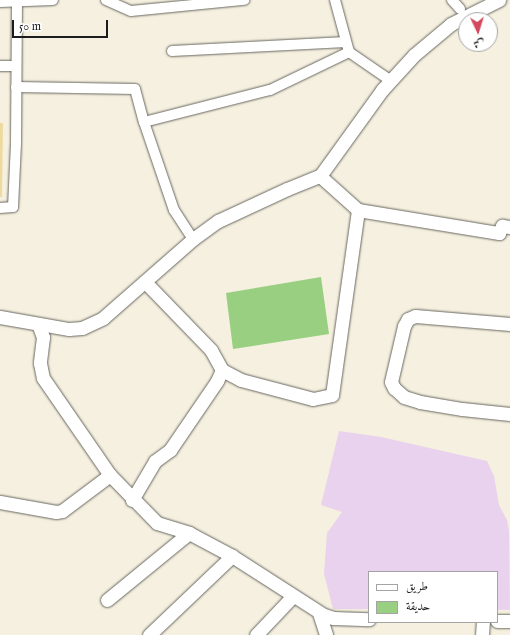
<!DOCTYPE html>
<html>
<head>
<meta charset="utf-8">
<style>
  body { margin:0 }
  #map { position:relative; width:510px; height:635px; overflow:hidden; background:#f5f0df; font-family:"IM FELL English",Amiri,serif }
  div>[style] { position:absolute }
  .built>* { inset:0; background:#e9d2ed }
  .green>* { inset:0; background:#99cf80 }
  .sand>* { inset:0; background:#eeda9e }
  .roads { filter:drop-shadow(0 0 1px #686660) drop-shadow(0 0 1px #686660) }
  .pedestrian>* { height:10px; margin:-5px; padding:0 5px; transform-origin:5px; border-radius:5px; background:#fff }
  .minor>* { height:13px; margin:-6.5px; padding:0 6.5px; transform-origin:6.5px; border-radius:6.5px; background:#fff }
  span { translate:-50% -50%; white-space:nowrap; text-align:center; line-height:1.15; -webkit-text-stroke:4px #fff; paint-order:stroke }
  .legend { position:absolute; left:368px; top:571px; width:130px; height:52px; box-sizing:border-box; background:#fff; border:1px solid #a4a4a4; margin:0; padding:5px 7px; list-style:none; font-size:12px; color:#1c1c1c }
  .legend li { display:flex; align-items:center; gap:8px; height:20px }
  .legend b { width:20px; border:1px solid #a4a4a4 }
  .north { position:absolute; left:458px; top:12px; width:40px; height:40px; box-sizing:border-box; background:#fff; border:1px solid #a4a4a4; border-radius:50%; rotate:176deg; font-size:11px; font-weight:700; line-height:16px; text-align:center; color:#1c1c1c }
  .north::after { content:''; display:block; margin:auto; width:14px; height:18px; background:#d1495b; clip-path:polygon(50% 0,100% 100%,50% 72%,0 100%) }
  .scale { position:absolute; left:12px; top:20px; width:96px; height:18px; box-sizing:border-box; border:2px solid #1c1c1c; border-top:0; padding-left:5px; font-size:12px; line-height:14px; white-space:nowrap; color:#1c1c1c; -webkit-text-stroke:3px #fff; paint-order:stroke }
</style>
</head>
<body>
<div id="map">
  <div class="built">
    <i style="clip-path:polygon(339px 431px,381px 437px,487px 461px,494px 476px,499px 505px,507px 520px,509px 531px,510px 610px,497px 610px,497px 572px,369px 572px,369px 609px,333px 609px,324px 574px,327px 533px,342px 512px,321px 505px)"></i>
  </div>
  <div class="green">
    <i style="clip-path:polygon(321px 277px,329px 334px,233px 349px,226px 293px)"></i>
  </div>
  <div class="sand">
    <i style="clip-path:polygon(0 123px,3px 123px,2px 197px,0 197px)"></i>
  </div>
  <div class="roads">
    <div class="pedestrian">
      <i style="left:106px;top:0;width:27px;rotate:24deg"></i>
      <i style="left:131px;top:11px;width:114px;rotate:-5.6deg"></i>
      <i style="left:335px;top:0;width:54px;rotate:74.9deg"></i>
      <i style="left:349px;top:52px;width:51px;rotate:34.6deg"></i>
      <i style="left:452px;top:0;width:12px;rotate:48deg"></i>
      <i style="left:0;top:2px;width:53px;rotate:-2.2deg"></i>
      <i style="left:172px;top:51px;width:174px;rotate:-3deg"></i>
      <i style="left:0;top:66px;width:16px"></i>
      <i style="left:16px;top:87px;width:119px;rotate:1deg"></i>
      <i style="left:135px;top:89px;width:34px;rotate:75deg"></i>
      <i style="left:144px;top:122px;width:93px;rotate:71.2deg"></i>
      <i style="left:174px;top:210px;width:35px;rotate:57deg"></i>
      <i style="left:144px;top:122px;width:130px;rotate:-14.3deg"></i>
      <i style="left:270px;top:90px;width:88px;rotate:-25.7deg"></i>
      <i style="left:0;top:208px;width:13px;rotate:-4deg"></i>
      <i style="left:13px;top:207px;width:63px;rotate:-87.3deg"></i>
      <i style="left:16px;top:144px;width:142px;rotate:-89.6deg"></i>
    </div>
    <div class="minor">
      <i style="left:320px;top:176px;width:51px;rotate:41.8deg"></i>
      <i style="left:358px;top:210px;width:143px;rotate:9.3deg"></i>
      <i style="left:499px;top:233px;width:8px;rotate:-67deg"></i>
      <i style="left:502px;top:226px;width:8px;rotate:7deg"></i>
      <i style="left:0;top:317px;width:70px;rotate:9.9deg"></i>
      <i style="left:69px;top:329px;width:13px;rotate:-4deg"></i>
      <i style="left:82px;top:328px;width:23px;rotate:-25deg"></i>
      <i style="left:103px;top:318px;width:120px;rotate:-41.3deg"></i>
      <i style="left:193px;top:239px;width:31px;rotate:-36deg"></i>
      <i style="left:218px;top:221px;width:76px;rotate:-24.9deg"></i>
      <i style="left:287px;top:189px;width:35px;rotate:-22deg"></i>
      <i style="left:320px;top:176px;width:106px;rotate:-54.2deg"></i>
      <i style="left:382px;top:90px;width:47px;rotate:-47.6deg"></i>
      <i style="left:414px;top:55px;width:48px;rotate:-40deg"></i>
      <i style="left:451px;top:24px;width:54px;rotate:-26.6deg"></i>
      <i style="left:38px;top:324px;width:14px;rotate:69deg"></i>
      <i style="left:43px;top:337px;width:26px;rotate:97deg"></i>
      <i style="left:40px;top:363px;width:15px;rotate:79deg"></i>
      <i style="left:43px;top:378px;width:118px;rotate:55.4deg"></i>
      <i style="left:110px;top:475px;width:67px;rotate:45.6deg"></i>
      <i style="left:157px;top:523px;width:34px;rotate:17deg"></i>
      <i style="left:189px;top:533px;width:49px;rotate:28.1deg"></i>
      <i style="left:232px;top:556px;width:109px;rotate:32.7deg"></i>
      <i style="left:324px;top:615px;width:9px;rotate:18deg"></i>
      <i style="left:333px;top:618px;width:36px;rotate:2deg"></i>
      <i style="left:510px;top:324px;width:95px;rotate:-175.2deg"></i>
      <i style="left:415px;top:316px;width:8px;rotate:157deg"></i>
      <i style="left:408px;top:319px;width:8px;rotate:120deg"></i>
      <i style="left:404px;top:326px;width:57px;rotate:103.1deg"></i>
      <i style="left:391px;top:382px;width:7px;rotate:63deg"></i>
      <i style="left:394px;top:388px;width:13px;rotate:42deg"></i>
      <i style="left:404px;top:397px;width:17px;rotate:17deg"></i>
      <i style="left:420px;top:402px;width:43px;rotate:9.5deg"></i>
      <i style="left:462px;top:409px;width:48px;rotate:5.9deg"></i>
      <i style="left:222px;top:370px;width:21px;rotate:28deg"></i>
      <i style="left:241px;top:380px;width:74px;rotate:14.8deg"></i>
      <i style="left:313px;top:399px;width:19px;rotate:-12deg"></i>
      <i style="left:332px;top:395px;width:187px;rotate:-82deg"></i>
      <i style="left:132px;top:500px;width:45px;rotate:-59.5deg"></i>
      <i style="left:155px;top:461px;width:19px;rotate:-36deg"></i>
      <i style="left:170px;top:450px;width:83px;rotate:-55.7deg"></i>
      <i style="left:217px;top:381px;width:12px;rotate:-66deg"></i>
      <i style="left:222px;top:370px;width:23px;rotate:-119deg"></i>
      <i style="left:211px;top:350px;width:95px;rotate:-134.1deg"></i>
      <i style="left:0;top:502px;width:57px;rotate:10.1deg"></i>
      <i style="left:56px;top:512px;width:6px;rotate:-9deg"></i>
      <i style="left:62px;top:511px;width:60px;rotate:-36.9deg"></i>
      <i style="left:107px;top:600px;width:106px;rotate:-39.3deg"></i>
      <i style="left:319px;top:613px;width:23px;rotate:72deg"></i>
      <i style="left:497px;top:621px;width:13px"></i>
      <i style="left:149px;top:635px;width:115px;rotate:-43.6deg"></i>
      <i style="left:256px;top:635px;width:54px;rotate:-46.5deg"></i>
      <i style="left:482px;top:635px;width:13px;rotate:-86deg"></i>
    </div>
  </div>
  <ul class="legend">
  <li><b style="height:5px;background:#fff"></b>طريق</li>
  <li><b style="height:11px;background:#99cf80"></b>حديقة</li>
  </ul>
  <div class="north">ش</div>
  <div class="scale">50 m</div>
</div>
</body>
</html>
